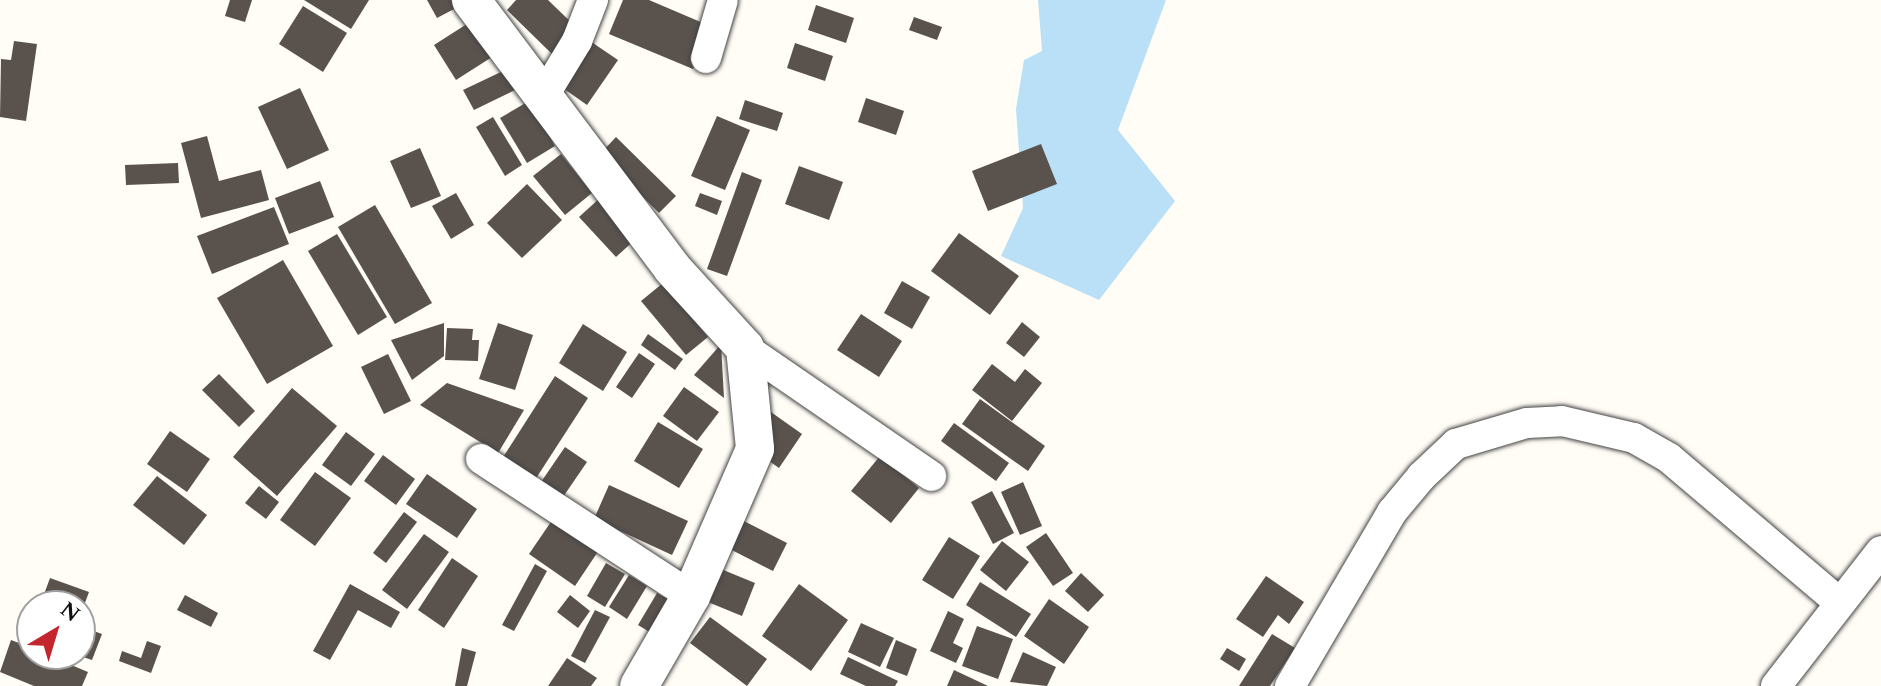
<!DOCTYPE html>
<html>
<head>
<meta charset="utf-8">
<style>
  body { margin:0 }
  #map { position:relative; width:1881px; height:686px; overflow:hidden; background:#fffdf5; font-family:Spectral,serif }
  div>[style] { position:absolute }
  .water>* { inset:0; background:#b9e0f7 }
  .building>* { inset:0; background:#5a524d }
  .roads { filter:drop-shadow(0 0 2px #444) drop-shadow(0 0 2px #444) }
  .minor>* { height:30px; margin:-15px; padding:0 15px; transform-origin:15px; border-radius:15px; background:#fff }
  .tertiary>* { height:38px; margin:-19px; padding:0 19px; transform-origin:19px; border-radius:19px; background:#fff }
  span { translate:-50% -50%; white-space:nowrap; text-align:center; line-height:1.15; -webkit-text-stroke:8px #fff; paint-order:stroke }
  .north { position:absolute; left:16px; top:590px; width:80px; height:80px; box-sizing:border-box; background:#fff; border:2px solid #a0a0a0; border-radius:50%; rotate:38deg; font-size:22px; font-weight:700; line-height:32px; text-align:center; color:#111 }
  .north::after { content:''; display:block; margin:auto; width:28px; height:36px; background:#c4262e; clip-path:polygon(50% 0,100% 100%,50% 72%,0 100%) }
</style>
</head>
<body>
<div id="map">
  <div class="water">
    <i style="clip-path:polygon(1038px 0,1166px 0,1118px 130px,1175px 201px,1099px 300px,1001px 256px,1023px 208px,1016px 109px,1024px 60px,1042px 51px)"></i>
  </div>
  <div class="building">
    <i style="clip-path:polygon(230px 0,252px 0,245px 22px,225px 16px)"></i>
    <i style="clip-path:polygon(304px 0,369px 0,351px 29px)"></i>
    <i style="clip-path:polygon(427px 0,451px 0,456px 8px,437px 18px)"></i>
    <i style="clip-path:polygon(516px 0,548px 0,577px 28px,552px 54px,507px 10px)"></i>
    <i style="clip-path:polygon(623px 0,649px 0,710px 26px,693px 69px,609px 34px)"></i>
    <i style="clip-path:polygon(816px 5px,854px 18px,846px 43px,808px 30px)"></i>
    <i style="clip-path:polygon(303px 6px,347px 33px,323px 72px,279px 44px)"></i>
    <i style="clip-path:polygon(914px 17px,942px 27px,937px 40px,909px 30px)"></i>
    <i style="clip-path:polygon(470px 22px,492px 57px,456px 80px,434px 45px)"></i>
    <i style="clip-path:polygon(14px 41px,37px 44px,26px 121px,0 117px,1px 59px,11px 60px)"></i>
    <i style="clip-path:polygon(590px 41px,618px 60px,587px 105px,560px 86px)"></i>
    <i style="clip-path:polygon(795px 43px,833px 56px,825px 81px,787px 68px)"></i>
    <i style="clip-path:polygon(505px 70px,515px 90px,474px 110px,463px 90px)"></i>
    <i style="clip-path:polygon(300px 88px,329px 150px,287px 169px,258px 107px)"></i>
    <i style="clip-path:polygon(866px 98px,904px 111px,896px 135px,858px 122px)"></i>
    <i style="clip-path:polygon(745px 100px,783px 113px,777px 131px,739px 119px)"></i>
    <i style="clip-path:polygon(529px 101px,555px 146px,527px 163px,500px 118px)"></i>
    <i style="clip-path:polygon(717px 116px,750px 130px,725px 190px,691px 176px)"></i>
    <i style="clip-path:polygon(493px 117px,522px 165px,505px 176px,476px 127px)"></i>
    <i style="clip-path:polygon(207px 136px,219px 181px,261px 170px,269px 200px,201px 218px,181px 143px)"></i>
    <i style="clip-path:polygon(616px 137px,676px 196px,659px 213px,600px 154px)"></i>
    <i style="clip-path:polygon(1041px 144px,1057px 184px,988px 211px,972px 171px)"></i>
    <i style="clip-path:polygon(420px 148px,441px 196px,411px 208px,390px 161px)"></i>
    <i style="clip-path:polygon(561px 154px,592px 193px,565px 215px,533px 176px)"></i>
    <i style="clip-path:polygon(178px 163px,179px 183px,126px 185px,125px 165px)"></i>
    <i style="clip-path:polygon(799px 166px,843px 182px,829px 220px,785px 204px)"></i>
    <i style="clip-path:polygon(742px 172px,762px 180px,727px 276px,707px 269px)"></i>
    <i style="clip-path:polygon(320px 181px,334px 217px,289px 234px,275px 198px)"></i>
    <i style="clip-path:polygon(527px 184px,562px 220px,522px 258px,487px 223px)"></i>
    <i style="clip-path:polygon(456px 193px,474px 225px,451px 239px,432px 206px)"></i>
    <i style="clip-path:polygon(700px 193px,722px 201px,717px 215px,695px 206px)"></i>
    <i style="clip-path:polygon(601px 197px,638px 237px,616px 257px,579px 217px)"></i>
    <i style="clip-path:polygon(375px 205px,432px 303px,395px 324px,338px 227px)"></i>
    <i style="clip-path:polygon(274px 207px,289px 244px,212px 274px,197px 236px)"></i>
    <i style="clip-path:polygon(959px 233px,1019px 276px,990px 315px,931px 271px)"></i>
    <i style="clip-path:polygon(337px 234px,387px 317px,358px 335px,308px 251px)"></i>
    <i style="clip-path:polygon(283px 260px,333px 346px,267px 384px,217px 298px)"></i>
    <i style="clip-path:polygon(902px 281px,930px 297px,912px 329px,884px 313px)"></i>
    <i style="clip-path:polygon(663px 283px,708px 337px,686px 355px,641px 301px)"></i>
    <i style="clip-path:polygon(861px 314px,902px 341px,879px 377px,837px 350px)"></i>
    <i style="clip-path:polygon(1022px 322px,1040px 337px,1024px 357px,1006px 343px)"></i>
    <i style="clip-path:polygon(444px 323px,444px 356px,412px 380px,391px 340px)"></i>
    <i style="clip-path:polygon(498px 323px,533px 335px,515px 390px,479px 379px)"></i>
    <i style="clip-path:polygon(583px 324px,627px 352px,603px 391px,559px 363px)"></i>
    <i style="clip-path:polygon(447px 328px,473px 329px,472px 340px,479px 340px,478px 361px,445px 360px)"></i>
    <i style="clip-path:polygon(648px 334px,683px 359px,675px 370px,641px 345px)"></i>
    <i style="clip-path:polygon(721px 344px,724px 398px,694px 375px)"></i>
    <i style="clip-path:polygon(639px 353px,655px 364px,632px 398px,616px 387px)"></i>
    <i style="clip-path:polygon(388px 354px,411px 401px,384px 414px,361px 367px)"></i>
    <i style="clip-path:polygon(992px 364px,1015px 382px,1025px 369px,1042px 383px,1012px 421px,972px 390px)"></i>
    <i style="clip-path:polygon(219px 374px,255px 411px,239px 427px,202px 390px)"></i>
    <i style="clip-path:polygon(555px 376px,588px 398px,533px 483px,500px 462px)"></i>
    <i style="clip-path:polygon(447px 383px,524px 410px,498px 453px,420px 405px)"></i>
    <i style="clip-path:polygon(684px 387px,719px 412px,697px 441px,663px 416px)"></i>
    <i style="clip-path:polygon(292px 388px,337px 426px,277px 496px,233px 457px)"></i>
    <i style="clip-path:polygon(980px 399px,1045px 446px,1028px 471px,962px 424px)"></i>
    <i style="clip-path:polygon(761px 405px,802px 434px,779px 468px,759px 454px)"></i>
    <i style="clip-path:polygon(658px 422px,703px 449px,679px 488px,634px 461px)"></i>
    <i style="clip-path:polygon(954px 423px,1009px 463px,996px 481px,941px 441px)"></i>
    <i style="clip-path:polygon(170px 431px,210px 459px,187px 492px,147px 464px)"></i>
    <i style="clip-path:polygon(346px 432px,375px 454px,351px 486px,322px 465px)"></i>
    <i style="clip-path:polygon(565px 447px,587px 462px,563px 497px,541px 482px)"></i>
    <i style="clip-path:polygon(383px 455px,415px 479px,396px 505px,364px 481px)"></i>
    <i style="clip-path:polygon(880px 456px,919px 488px,891px 523px,851px 491px)"></i>
    <i style="clip-path:polygon(315px 472px,351px 498px,315px 546px,280px 520px)"></i>
    <i style="clip-path:polygon(427px 474px,477px 509px,457px 538px,406px 504px)"></i>
    <i style="clip-path:polygon(157px 476px,207px 515px,184px 545px,133px 505px)"></i>
    <i style="clip-path:polygon(1023px 482px,1042px 526px,1020px 535px,1001px 492px)"></i>
    <i style="clip-path:polygon(609px 485px,688px 521px,672px 555px,594px 519px)"></i>
    <i style="clip-path:polygon(259px 486px,279px 502px,266px 519px,245px 503px)"></i>
    <i style="clip-path:polygon(992px 491px,1014px 533px,993px 544px,971px 502px)"></i>
    <i style="clip-path:polygon(404px 512px,417px 522px,386px 563px,373px 553px)"></i>
    <i style="clip-path:polygon(557px 513px,603px 544px,575px 586px,529px 554px)"></i>
    <i style="clip-path:polygon(736px 517px,787px 543px,773px 571px,722px 545px)"></i>
    <i style="clip-path:polygon(1046px 533px,1073px 573px,1053px 586px,1026px 547px)"></i>
    <i style="clip-path:polygon(424px 534px,449px 552px,407px 609px,382px 590px)"></i>
    <i style="clip-path:polygon(949px 537px,980px 556px,953px 599px,922px 580px)"></i>
    <i style="clip-path:polygon(1002px 541px,1029px 562px,1006px 591px,980px 570px)"></i>
    <i style="clip-path:polygon(452px 558px,478px 576px,444px 628px,418px 610px)"></i>
    <i style="clip-path:polygon(606px 563px,625px 574px,605px 607px,587px 596px)"></i>
    <i style="clip-path:polygon(535px 564px,547px 571px,514px 631px,502px 625px)"></i>
    <i style="clip-path:polygon(716px 567px,755px 583px,742px 616px,703px 600px)"></i>
    <i style="clip-path:polygon(1081px 573px,1104px 595px,1088px 612px,1065px 591px)"></i>
    <i style="clip-path:polygon(629px 575px,647px 586px,627px 619px,609px 607px)"></i>
    <i style="clip-path:polygon(1266px 576px,1304px 602px,1289px 624px,1278px 615px,1263px 637px,1236px 619px)"></i>
    <i style="clip-path:polygon(50px 578px,89px 592px,82px 611px,80px 606px,43px 597px)"></i>
    <i style="clip-path:polygon(980px 582px,1031px 614px,1016px 637px,966px 605px)"></i>
    <i style="clip-path:polygon(350px 584px,400px 612px,391px 628px,358px 610px,330px 660px,313px 651px)"></i>
    <i style="clip-path:polygon(799px 584px,848px 620px,811px 671px,762px 636px)"></i>
    <i style="clip-path:polygon(657px 593px,676px 604px,656px 636px,638px 625px)"></i>
    <i style="clip-path:polygon(185px 595px,218px 613px,211px 627px,177px 610px)"></i>
    <i style="clip-path:polygon(570px 595px,590px 611px,578px 628px,557px 612px)"></i>
    <i style="clip-path:polygon(1049px 599px,1089px 627px,1064px 664px,1024px 636px)"></i>
    <i style="clip-path:polygon(27px 605px,32px 607px,32px 637px,17px 631px)"></i>
    <i style="clip-path:polygon(595px 610px,610px 617px,585px 663px,571px 656px)"></i>
    <i style="clip-path:polygon(948px 611px,964px 619px,953px 643px,963px 648px,956px 663px,930px 651px)"></i>
    <i style="clip-path:polygon(710px 617px,767px 659px,747px 686px,690px 643px)"></i>
    <i style="clip-path:polygon(861px 623px,894px 638px,880px 667px,848px 652px)"></i>
    <i style="clip-path:polygon(80px 626px,102px 634px,92px 660px,80px 656px)"></i>
    <i style="clip-path:polygon(977px 626px,1013px 639px,998px 679px,962px 666px)"></i>
    <i style="clip-path:polygon(1272px 634px,1295px 648px,1270px 686px,1239px 686px)"></i>
    <i style="clip-path:polygon(11px 640px,32px 648px,32px 654px,45px 654px,88px 672px,82px 686px,34px 686px,0 672px)"></i>
    <i style="clip-path:polygon(896px 640px,917px 649px,907px 676px,886px 668px)"></i>
    <i style="clip-path:polygon(147px 641px,161px 646px,151px 673px,119px 661px,122px 651px,141px 658px)"></i>
    <i style="clip-path:polygon(462px 648px,476px 652px,467px 686px,455px 686px)"></i>
    <i style="clip-path:polygon(1227px 648px,1246px 659px,1239px 671px,1220px 659px)"></i>
    <i style="clip-path:polygon(1023px 652px,1056px 667px,1047px 686px,1010px 682px)"></i>
    <i style="clip-path:polygon(848px 657px,898px 681px,895px 686px,866px 686px,840px 674px)"></i>
    <i style="clip-path:polygon(567px 658px,597px 678px,591px 686px,548px 686px)"></i>
    <i style="clip-path:polygon(954px 670px,988px 686px,947px 686px)"></i>
  </div>
  <div class="roads">
    <div class="minor">
      <i style="left:706px;top:58px;width:60px;rotate:-73.7deg"></i>
      <i style="left:543px;top:97px;width:66px;rotate:-58.7deg"></i>
      <i style="left:577px;top:41px;width:44px;rotate:-68.7deg"></i>
      <i style="left:745px;top:348px;width:226px;rotate:34.5deg"></i>
      <i style="left:481px;top:459px;width:251px;rotate:33.1deg"></i>
      <i style="left:1290px;top:686px;width:202px;rotate:-59.6deg"></i>
      <i style="left:1392px;top:512px;width:47px;rotate:-50.2deg"></i>
      <i style="left:1422px;top:476px;width:47px;rotate:-43.3deg"></i>
      <i style="left:1456px;top:444px;width:74px;rotate:-16.5deg"></i>
      <i style="left:1527px;top:423px;width:35px;rotate:-3deg"></i>
      <i style="left:1562px;top:421px;width:74px;rotate:13.3deg"></i>
      <i style="left:1634px;top:438px;width:40px;rotate:29.7deg"></i>
      <i style="left:1669px;top:458px;width:224px;rotate:40.3deg"></i>
      <i style="left:1776px;top:686px;width:171px;rotate:-52.1deg"></i>
    </div>
    <div class="tertiary">
      <i style="left:471px;top:0;width:335px;rotate:53.1deg"></i>
      <i style="left:672px;top:268px;width:108px;rotate:47.6deg"></i>
      <i style="left:745px;top:348px;width:101px;rotate:84.3deg"></i>
      <i style="left:755px;top:449px;width:160px;rotate:113.5deg"></i>
      <i style="left:691px;top:596px;width:104px;rotate:120deg"></i>
    </div>
  </div>
  <div class="north">N</div>
</div>
</body>
</html>
